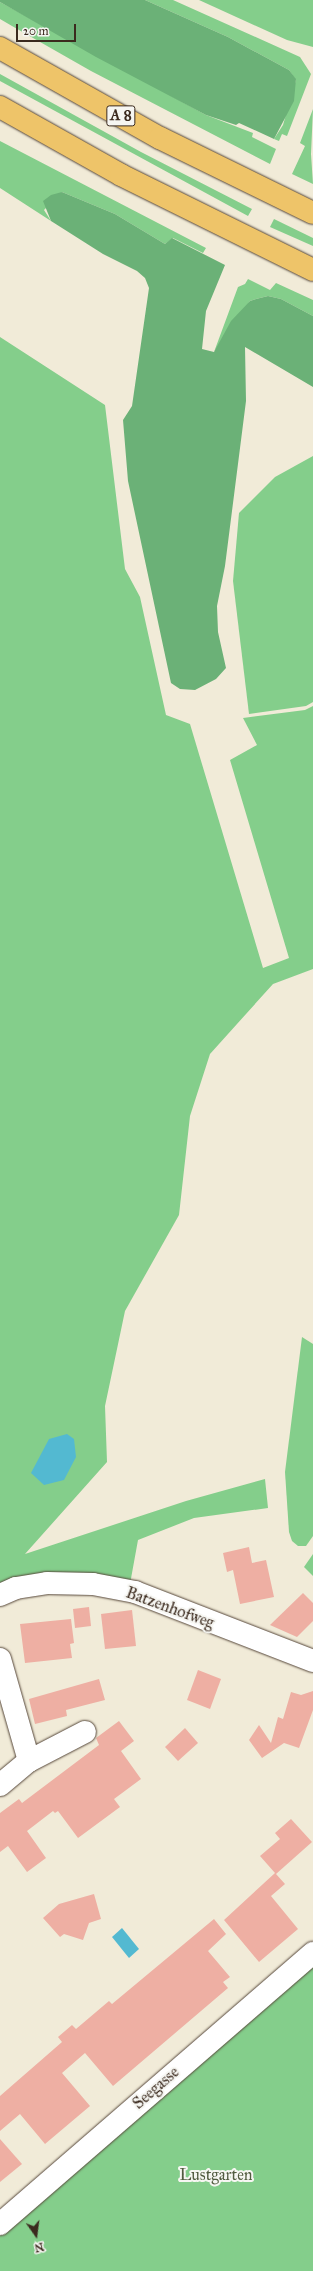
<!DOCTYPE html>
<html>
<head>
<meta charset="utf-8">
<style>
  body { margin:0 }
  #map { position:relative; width:313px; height:2271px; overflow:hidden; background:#f1ebd8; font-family:"IM FELL Great Primer",serif }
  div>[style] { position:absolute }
  .green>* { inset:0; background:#84ce8b }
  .forest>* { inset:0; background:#6bb177 }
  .water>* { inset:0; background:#53b9d1 }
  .building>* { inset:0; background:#eeafa3 }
  .roads { filter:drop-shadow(0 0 1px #56473a) drop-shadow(0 0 1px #56473a) }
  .street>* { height:22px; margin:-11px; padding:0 11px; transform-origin:11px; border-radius:11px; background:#fff }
  .highway>* { height:22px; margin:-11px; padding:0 11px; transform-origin:11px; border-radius:11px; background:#eec469 }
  span { translate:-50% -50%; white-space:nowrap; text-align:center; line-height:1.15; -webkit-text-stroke:4px #f6f6f2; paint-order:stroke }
  .shield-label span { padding:1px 3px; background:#f6f6f2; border:1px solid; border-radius:3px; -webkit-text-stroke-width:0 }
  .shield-label { font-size:15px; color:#3b2a1e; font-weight:700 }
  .street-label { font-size:16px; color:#3b2a1e }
  .park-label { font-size:16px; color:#515b3f }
  .north { position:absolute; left:16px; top:2215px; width:40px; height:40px; -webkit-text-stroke:3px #f6f6f2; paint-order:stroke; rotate:166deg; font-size:11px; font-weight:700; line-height:16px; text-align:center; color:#3b2a1e }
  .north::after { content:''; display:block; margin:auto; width:14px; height:18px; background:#3b2a1e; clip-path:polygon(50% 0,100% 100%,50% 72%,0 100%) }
  .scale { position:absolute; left:16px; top:24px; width:60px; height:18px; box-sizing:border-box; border:2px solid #3b2a1e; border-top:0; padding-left:5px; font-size:12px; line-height:14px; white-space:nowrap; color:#3b2a1e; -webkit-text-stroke:3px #f6f6f2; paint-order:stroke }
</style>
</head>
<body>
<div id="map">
  <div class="green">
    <i style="clip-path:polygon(145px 0,173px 0,300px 57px,311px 74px,287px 136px,282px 134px,279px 141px,274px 139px,283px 125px,296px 80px,289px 70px,228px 37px)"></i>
    <i style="clip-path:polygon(199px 0,313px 0,313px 47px,287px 40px)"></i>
    <i style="clip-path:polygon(0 2px,206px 115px,253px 133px,252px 137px,276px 149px,270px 164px,91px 71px,12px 26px,0 19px)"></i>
    <i style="clip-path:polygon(0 74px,141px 152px,252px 209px,248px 216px,0 81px)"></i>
    <i style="clip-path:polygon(313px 109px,311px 154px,313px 184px,292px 174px,305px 146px,300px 143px)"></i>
    <i style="clip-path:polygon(0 141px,206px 248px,203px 253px,173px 238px,165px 244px,115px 214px,62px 192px,44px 210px,51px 221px,0 188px)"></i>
    <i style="clip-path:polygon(274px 219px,313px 238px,313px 246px,270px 227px)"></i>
    <i style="clip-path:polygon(248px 279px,270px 290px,276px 283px,313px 300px,313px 316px,281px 299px,268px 296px,256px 299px,250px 301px,214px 352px,238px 287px,245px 284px)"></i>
    <i style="clip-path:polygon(0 337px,105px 405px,125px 569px,140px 597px,166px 715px,190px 724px,263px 968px,289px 958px,230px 760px,257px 745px,243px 718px,305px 710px,313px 706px,313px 969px,273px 984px,210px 1054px,190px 1116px,179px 1215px,125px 1311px,105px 1406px,107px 1462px,25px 1554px,186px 1501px,265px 1479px,268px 1508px,194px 1518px,138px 1540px,130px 1584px,0 1587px)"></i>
    <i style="clip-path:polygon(313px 456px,313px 702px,306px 706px,249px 714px,233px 581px,239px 513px,275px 477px)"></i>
    <i style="clip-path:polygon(302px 1337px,313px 1344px,313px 1536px,306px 1546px,298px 1546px,292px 1541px,289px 1532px,285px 1472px)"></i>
    <i style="clip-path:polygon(313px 1554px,313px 1576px,304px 1567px)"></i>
    <i style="clip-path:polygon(313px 1964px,313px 2271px,0 2271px,0 2234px)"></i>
  </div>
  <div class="forest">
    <i style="clip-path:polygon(0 0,145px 0,228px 37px,289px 70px,296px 79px,294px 101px,274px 139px,239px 123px,236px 125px,206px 115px,96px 57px,0 2px)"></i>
    <i style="clip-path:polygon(62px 192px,115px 214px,165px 244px,172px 238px,225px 265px,206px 311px,202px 349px,214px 352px,231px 321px,250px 301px,256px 299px,268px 296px,281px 299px,313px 316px,313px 387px,245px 347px,246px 401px,225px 566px,217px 606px,218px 632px,226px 668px,216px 679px,195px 690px,180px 689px,171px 683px,128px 481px,123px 420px,132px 406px,149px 288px,145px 278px,137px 271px,103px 254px,51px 221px,43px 201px,51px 195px)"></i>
  </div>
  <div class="water">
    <i style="clip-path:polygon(67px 1434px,74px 1439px,76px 1457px,64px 1480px,44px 1485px,31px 1473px,49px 1439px)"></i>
    <i style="clip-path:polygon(122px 1928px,139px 1949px,129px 1958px,112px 1937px)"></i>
  </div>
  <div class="building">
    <i style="clip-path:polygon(249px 1547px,252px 1563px,266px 1560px,274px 1597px,240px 1604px,233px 1570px,227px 1572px,223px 1553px)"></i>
    <i style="clip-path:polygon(303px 1593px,313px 1603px,313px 1621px,297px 1637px,270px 1625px)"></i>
    <i style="clip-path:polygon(89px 1607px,91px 1626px,75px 1628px,73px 1609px)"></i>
    <i style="clip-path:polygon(132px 1610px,136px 1646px,105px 1649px,101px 1614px)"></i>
    <i style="clip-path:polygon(71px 1619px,74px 1643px,70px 1644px,72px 1658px,25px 1663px,20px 1624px)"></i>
    <i style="clip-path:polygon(198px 1670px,221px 1679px,210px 1709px,187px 1700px)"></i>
    <i style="clip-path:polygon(99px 1679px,105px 1700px,66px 1710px,67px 1716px,35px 1724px,29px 1699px)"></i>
    <i style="clip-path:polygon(313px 1691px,313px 1710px,299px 1748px,284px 1743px,262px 1758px,249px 1740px,259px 1725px,271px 1743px,278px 1717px,283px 1719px,291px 1692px,301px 1695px)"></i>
    <i style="clip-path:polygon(119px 1721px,134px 1741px,121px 1751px,141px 1779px,114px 1799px,120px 1807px,78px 1838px,58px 1811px,55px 1813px,53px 1811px,27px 1831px,46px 1858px,27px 1872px,8px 1846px,0 1852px,0 1813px,19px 1799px,22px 1803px,99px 1745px,96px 1738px)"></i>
    <i style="clip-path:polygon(185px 1728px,198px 1743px,178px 1761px,165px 1747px)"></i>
    <i style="clip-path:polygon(291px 1819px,312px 1842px,276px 1874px,285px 1884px,271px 1896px,298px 1929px,259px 1962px,224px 1920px,275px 1873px,260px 1856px,280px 1839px,275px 1833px)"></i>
    <i style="clip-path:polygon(94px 1894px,101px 1919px,89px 1923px,83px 1940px,64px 1934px,60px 1937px,43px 1918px,59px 1904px)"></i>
    <i style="clip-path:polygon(214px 1919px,226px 1934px,208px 1951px,230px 1977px,223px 1982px,228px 1988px,113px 2086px,85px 2053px,62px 2073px,90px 2106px,45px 2144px,20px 2114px,0 2131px,0 2096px,62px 2042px,58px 2037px,72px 2025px,76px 2029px,109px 2001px,112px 2004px)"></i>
    <i style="clip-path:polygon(0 2139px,22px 2164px,0 2182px)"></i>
  </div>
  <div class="roads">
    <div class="street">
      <i style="left:0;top:1595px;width:17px;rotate:-24deg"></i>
      <i style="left:16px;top:1588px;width:31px;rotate:-9deg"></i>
      <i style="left:47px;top:1583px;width:46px;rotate:1.2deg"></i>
      <i style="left:93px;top:1584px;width:43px;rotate:10.8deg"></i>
      <i style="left:135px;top:1592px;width:191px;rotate:21.2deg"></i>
      <i style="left:0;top:1659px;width:106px;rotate:74.1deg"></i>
      <i style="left:0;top:1785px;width:38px;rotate:-40deg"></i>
      <i style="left:29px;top:1761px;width:63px;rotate:-27.4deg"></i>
      <i style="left:0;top:2224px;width:414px;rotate:-40.9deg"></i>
    </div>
    <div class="highway">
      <i style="left:0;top:48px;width:184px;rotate:29.4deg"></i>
      <i style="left:160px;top:138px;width:170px;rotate:26.1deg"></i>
      <i style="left:0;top:107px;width:139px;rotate:29.3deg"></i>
      <i style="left:121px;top:175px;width:214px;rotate:26.3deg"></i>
    </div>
  </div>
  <div class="shield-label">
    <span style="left:121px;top:116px">A 8</span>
  </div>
  <div class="street-label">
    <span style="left:170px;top:1608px;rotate:20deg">Batzenhofweg</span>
    <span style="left:156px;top:2088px;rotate:-41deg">Seegasse</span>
  </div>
  <div class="park-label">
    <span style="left:216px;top:2175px">Lustgarten</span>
  </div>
  <div class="north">N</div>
  <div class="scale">20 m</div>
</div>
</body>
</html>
